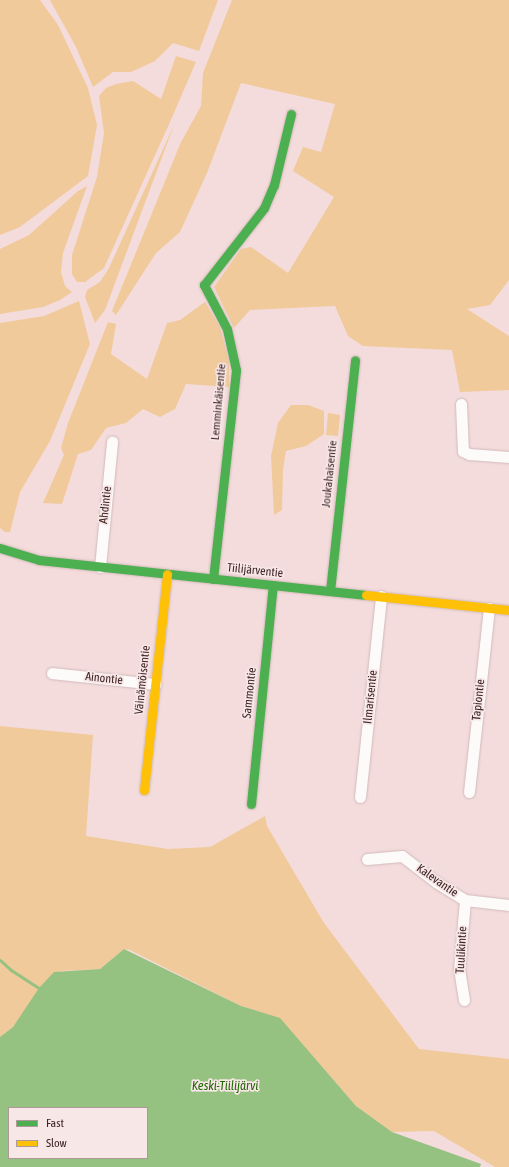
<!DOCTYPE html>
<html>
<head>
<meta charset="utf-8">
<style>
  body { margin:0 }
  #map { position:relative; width:509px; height:1167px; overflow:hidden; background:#f4dcdc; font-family:"Asap Condensed",sans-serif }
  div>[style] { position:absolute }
  .green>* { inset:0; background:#f0ca9a }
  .water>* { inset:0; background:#95c181 }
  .stream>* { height:3px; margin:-1.5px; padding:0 1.5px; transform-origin:1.5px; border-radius:1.5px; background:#95c181 }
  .roads { filter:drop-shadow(0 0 1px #d2baba) drop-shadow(0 0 1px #d2baba) }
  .street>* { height:11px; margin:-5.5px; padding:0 5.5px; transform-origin:5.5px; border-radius:5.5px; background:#fdfafa }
  .fast>* { height:9px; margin:-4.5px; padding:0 4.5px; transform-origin:4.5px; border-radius:4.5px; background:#4caf50 }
  .slow>* { height:9px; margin:-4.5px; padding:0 4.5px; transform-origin:4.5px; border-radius:4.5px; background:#ffc107 }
  span { translate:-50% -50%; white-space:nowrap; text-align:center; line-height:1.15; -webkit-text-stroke:3.5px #f7e7e7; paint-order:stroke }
  .street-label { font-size:12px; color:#402424 }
  .water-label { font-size:13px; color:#226706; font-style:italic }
  .legend { position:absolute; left:8px; top:1107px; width:140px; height:52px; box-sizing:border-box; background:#f7e7e7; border:1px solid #ae9999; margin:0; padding:5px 7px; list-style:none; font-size:12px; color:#402424 }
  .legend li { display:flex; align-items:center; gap:8px; height:20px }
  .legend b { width:20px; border:1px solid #ae9999 }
</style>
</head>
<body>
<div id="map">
  <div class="green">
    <i style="clip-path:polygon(0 0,40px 0,58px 25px,88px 88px,97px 125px,88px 176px,20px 227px,0 235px)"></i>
    <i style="clip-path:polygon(50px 0,218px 0,199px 51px,173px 43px,155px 61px,131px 72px,113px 72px,93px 87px,76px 47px)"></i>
    <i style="clip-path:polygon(232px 0,509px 0,509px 280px,490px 305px,467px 309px,509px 336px,509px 390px,460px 392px,452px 350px,363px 346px,348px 336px,335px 306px,250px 310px,234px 328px,214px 287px,241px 249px,251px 247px,288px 273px,334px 197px,293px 171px,303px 147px,321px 152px,335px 104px,241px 83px,207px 173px,180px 232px,156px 253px,116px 315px,112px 311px,181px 142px,201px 106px,203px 73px)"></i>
    <i style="clip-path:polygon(176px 56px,196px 62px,170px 122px,104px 268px,85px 282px,77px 282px,72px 274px,72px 255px,97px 177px,104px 133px,99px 96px,106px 88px,116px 84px,133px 81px,161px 99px)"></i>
    <i style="clip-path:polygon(174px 125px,105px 310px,95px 323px,85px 297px,87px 290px,100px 282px,109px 268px)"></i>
    <i style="clip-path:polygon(87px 186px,63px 253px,61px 272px,65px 286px,72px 292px,60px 300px,43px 307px,0 314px,0 249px,29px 235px,78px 191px)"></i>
    <i style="clip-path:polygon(79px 301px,90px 344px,50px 441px,20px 492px,10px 532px,5px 532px,0 528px,0 323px,44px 316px)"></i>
    <i style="clip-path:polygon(205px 302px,220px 327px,229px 362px,229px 387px,186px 384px,175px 409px,160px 417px,143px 409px,126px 423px,106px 428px,91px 450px,78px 454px,62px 504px,43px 503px,64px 455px,61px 448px,68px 423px,108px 322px,116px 324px,111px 354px,147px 379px,167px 323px,180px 320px)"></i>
    <i style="clip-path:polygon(291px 405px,308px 405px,324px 411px,324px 434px,306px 446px,286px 451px,283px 470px,282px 510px,274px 515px,271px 456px,278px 423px)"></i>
    <i style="clip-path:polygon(328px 413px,340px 415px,338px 436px,326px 435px)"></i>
    <i style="clip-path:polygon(0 726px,93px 735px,86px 836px,168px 849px,210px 847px,265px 816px,267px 826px,324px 923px,419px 1049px,509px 1059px,509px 1167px,495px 1167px,434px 1131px,392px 1132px,356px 1106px,280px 1019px,241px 1006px,130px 950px,124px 949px,100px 969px,60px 971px,41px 987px,13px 1027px,0 1037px)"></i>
  </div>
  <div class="water">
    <i style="clip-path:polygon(evenodd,124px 949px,241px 1006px,280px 1018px,356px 1106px,392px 1132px,481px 1164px,480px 1167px,0 1167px,0 1037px,13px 1027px,39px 988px,54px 972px,100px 969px,124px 949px,9px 1108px,147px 1108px,147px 1158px,9px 1158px,9px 1108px)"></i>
  </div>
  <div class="stream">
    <i style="left:0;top:960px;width:15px;rotate:42deg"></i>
    <i style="left:11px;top:970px;width:33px;rotate:33deg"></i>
  </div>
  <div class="roads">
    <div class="street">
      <i style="left:461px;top:404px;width:47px;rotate:87.6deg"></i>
      <i style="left:463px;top:451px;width:7px;rotate:27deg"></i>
      <i style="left:469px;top:454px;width:40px;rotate:4.3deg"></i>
      <i style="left:100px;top:567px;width:126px;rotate:-84.5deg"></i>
      <i style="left:52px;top:673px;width:104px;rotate:6.1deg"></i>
      <i style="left:469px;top:792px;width:185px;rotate:-83.8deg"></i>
      <i style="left:360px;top:797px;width:202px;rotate:-84deg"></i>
      <i style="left:367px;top:859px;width:35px;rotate:-5deg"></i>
      <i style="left:402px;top:856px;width:43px;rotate:37.4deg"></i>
      <i style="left:436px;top:882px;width:34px;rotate:32deg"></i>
      <i style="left:465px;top:900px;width:44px;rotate:6.5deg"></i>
      <i style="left:464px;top:1000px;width:30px;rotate:-99deg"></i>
      <i style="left:459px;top:970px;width:70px;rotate:-85.1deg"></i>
    </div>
    <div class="fast">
      <i style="left:0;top:548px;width:41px;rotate:17.1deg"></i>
      <i style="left:39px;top:560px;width:329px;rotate:6.1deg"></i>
      <i style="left:213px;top:579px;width:210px;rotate:-83.7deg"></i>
      <i style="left:236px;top:370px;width:42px;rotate:-102.4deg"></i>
      <i style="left:227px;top:329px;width:50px;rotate:-117.6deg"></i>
      <i style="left:204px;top:285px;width:98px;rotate:-52.1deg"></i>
      <i style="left:264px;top:208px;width:25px;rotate:-67deg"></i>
      <i style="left:274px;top:185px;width:73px;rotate:-76.5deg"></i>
      <i style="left:330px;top:591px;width:232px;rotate:-83.8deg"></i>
      <i style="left:251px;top:804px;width:220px;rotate:-84.3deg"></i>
    </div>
    <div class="slow">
      <i style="left:366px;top:595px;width:144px;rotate:6deg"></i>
      <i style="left:144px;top:790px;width:217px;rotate:-83.9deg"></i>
    </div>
  </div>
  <div class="street-label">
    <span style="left:219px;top:402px;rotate:-85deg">Lemminkäisentie</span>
    <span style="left:330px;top:474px;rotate:-84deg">Joukahaisentie</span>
    <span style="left:106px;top:505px;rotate:-84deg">Ahdintie</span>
    <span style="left:255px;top:571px;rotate:6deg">Tiilijärventie</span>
    <span style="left:104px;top:679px;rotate:6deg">Ainontie</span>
    <span style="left:143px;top:680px;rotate:-84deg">Väinämöisentie</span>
    <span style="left:250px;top:693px;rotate:-84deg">Sammontie</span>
    <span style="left:371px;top:697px;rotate:-84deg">Ilmarisentie</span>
    <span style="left:479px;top:700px;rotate:-84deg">Tapiontie</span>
    <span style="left:437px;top:881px;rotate:35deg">Kalevantie</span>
    <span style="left:462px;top:950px;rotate:-87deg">Tuulikintie</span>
  </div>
  <div class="water-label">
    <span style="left:225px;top:1086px">Keski-Tiilijärvi</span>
  </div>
  <ul class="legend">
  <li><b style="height:5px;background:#4caf50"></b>Fast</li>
  <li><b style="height:5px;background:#ffc107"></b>Slow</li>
  </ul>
</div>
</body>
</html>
